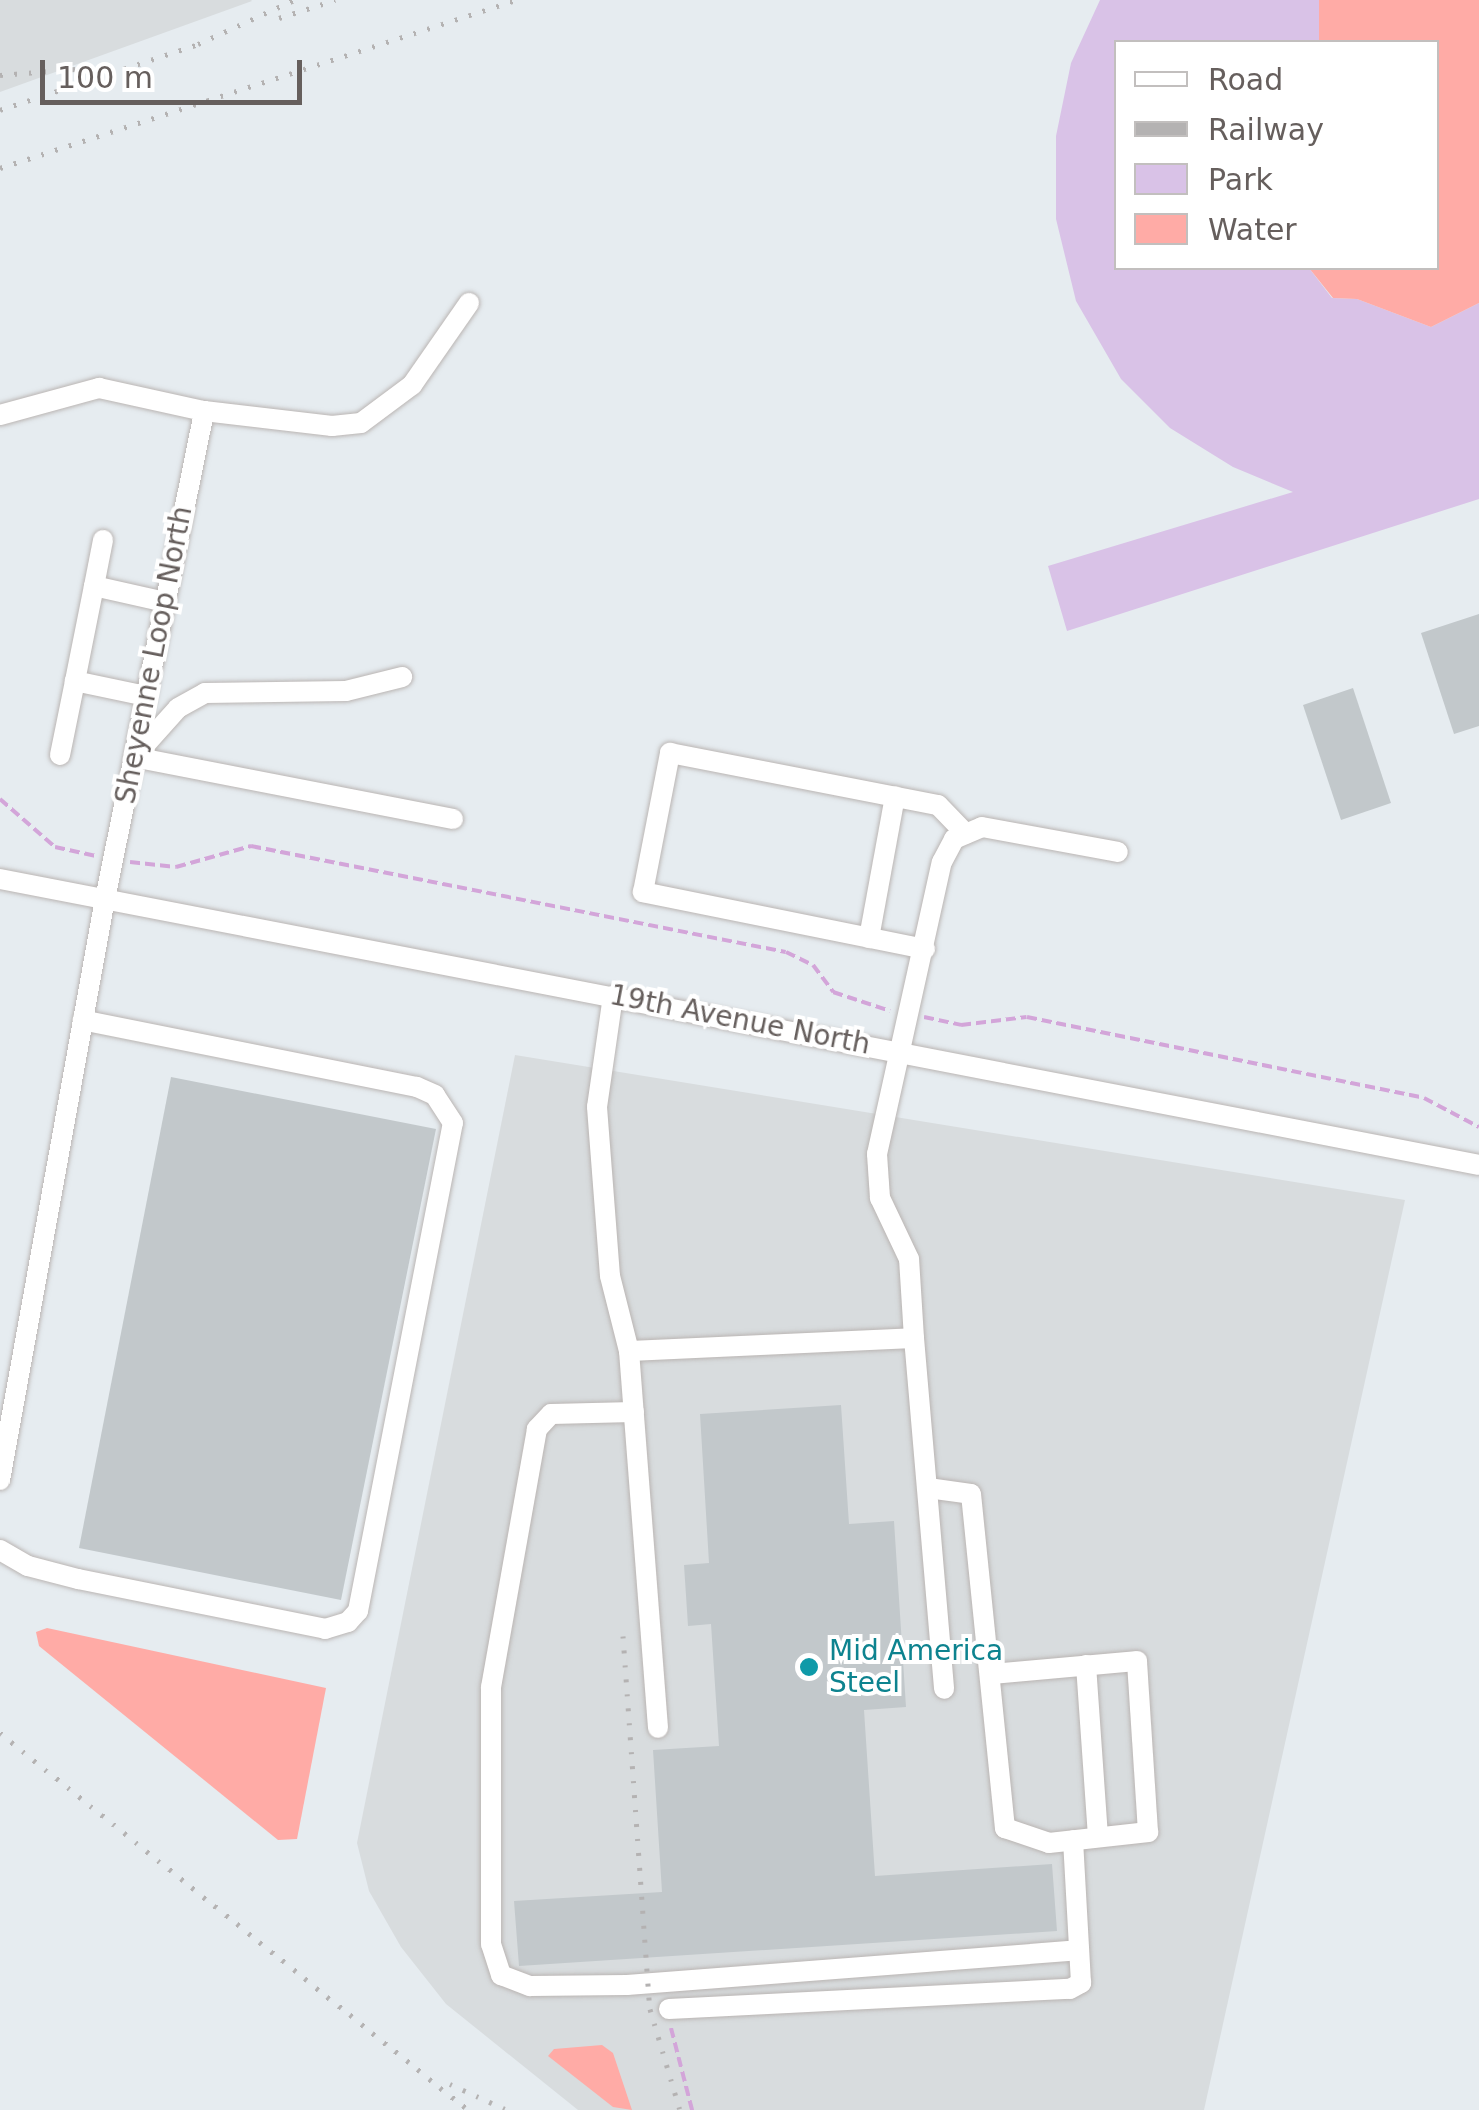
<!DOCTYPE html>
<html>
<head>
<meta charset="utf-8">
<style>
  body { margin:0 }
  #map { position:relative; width:1479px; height:2110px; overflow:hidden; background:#e6ecf0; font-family:"DejaVu Sans",sans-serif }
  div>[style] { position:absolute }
  .industrial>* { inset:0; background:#d8dcde }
  .green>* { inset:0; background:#d9c2e7 }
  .water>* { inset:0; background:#ffaba6 }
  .building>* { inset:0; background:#c2c8cb }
  .path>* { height:4px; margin-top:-2px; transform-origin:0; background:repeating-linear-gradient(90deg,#d3a5d9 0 10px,transparent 0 15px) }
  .roads { filter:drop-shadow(0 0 2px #bab5b3) drop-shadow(0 0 2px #bab5b3) }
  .minor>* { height:20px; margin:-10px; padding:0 10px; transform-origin:10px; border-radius:10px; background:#fff }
  .rail>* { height:5px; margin-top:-2.5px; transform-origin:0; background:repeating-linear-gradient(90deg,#b4b2b2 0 2.5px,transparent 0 14.5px) }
  .dots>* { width:28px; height:28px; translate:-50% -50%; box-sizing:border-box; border:5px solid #fff; border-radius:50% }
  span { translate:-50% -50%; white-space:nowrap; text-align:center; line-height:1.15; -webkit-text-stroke:8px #fff; paint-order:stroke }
  .street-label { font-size:28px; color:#665f5d }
  .culture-label { font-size:28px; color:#0d838f }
  .left { translate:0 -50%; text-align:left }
  .legend { position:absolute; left:1114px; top:40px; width:325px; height:230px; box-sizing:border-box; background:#fff; border:2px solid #c2bfbe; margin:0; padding:12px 18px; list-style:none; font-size:30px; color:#665f5d }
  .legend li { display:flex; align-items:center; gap:20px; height:50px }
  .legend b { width:50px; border:2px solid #c2bfbe }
  .scale { position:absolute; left:40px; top:60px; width:262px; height:45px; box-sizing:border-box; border:5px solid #665f5d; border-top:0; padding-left:12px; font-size:30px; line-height:35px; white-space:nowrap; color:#665f5d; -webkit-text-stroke:8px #fff; paint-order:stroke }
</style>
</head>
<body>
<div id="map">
  <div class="industrial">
    <i style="clip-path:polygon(0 0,251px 0,252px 1px,0 92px)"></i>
    <i style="clip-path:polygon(515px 1055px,1405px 1200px,1204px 2110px,578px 2110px,446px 2004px,401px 1947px,369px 1891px,357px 1843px)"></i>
  </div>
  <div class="green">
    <i style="clip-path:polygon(1100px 0,1319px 0,1319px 42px,1116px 42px,1116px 268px,1309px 268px,1332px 298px,1357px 299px,1431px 327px,1479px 303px,1479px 499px,1067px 631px,1048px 566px,1293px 492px,1233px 467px,1170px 428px,1121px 379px,1076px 301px,1056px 219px,1056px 136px,1071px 63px)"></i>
  </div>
  <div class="water">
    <i style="clip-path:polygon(1319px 0,1479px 0,1479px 303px,1431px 327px,1357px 299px,1333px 298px,1309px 268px,1436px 268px,1436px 42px,1319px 42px)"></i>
    <i style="clip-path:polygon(47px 1628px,326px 1688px,297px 1839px,278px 1840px,39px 1646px,36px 1632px)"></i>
    <i style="clip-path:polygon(602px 2045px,613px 2053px,632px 2110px,613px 2107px,548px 2056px,554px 2049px)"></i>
  </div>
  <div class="building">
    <i style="clip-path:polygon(1479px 614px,1479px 726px,1454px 734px,1421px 633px)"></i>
    <i style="clip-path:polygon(1353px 688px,1391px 803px,1341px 820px,1303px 705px)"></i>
    <i style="clip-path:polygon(171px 1077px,436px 1129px,341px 1600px,79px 1548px)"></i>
    <i style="clip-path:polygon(841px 1405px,849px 1524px,894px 1521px,906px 1707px,864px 1710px,875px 1876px,1052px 1864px,1057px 1931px,519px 1966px,514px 1901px,662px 1892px,653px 1750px,719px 1746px,711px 1624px,688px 1626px,684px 1565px,709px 1563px,700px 1414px)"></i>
  </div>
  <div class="path">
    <i style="left:0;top:799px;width:73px;rotate:41.1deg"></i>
    <i style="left:55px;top:847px;width:42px;rotate:12.4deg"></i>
    <i style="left:130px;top:862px;width:46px;rotate:6.2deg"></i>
    <i style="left:176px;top:867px;width:78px;rotate:-15.6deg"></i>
    <i style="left:251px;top:846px;width:545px;rotate:11.21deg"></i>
    <i style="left:786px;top:952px;width:30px;rotate:26deg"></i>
    <i style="left:813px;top:965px;width:34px;rotate:53deg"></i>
    <i style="left:833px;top:992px;width:60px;rotate:18.4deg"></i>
    <i style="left:924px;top:1017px;width:38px;rotate:12deg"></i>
    <i style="left:961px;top:1025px;width:66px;rotate:-6.9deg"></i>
    <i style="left:1027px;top:1017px;width:405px;rotate:11.5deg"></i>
    <i style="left:1424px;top:1098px;width:62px;rotate:27.8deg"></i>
    <i style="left:671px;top:2028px;width:85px;rotate:75.6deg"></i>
  </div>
  <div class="roads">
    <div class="minor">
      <i style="left:0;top:415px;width:103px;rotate:-15.3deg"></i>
      <i style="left:99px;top:388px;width:107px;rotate:12.4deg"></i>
      <i style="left:204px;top:411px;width:129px;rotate:6.7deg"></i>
      <i style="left:332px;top:426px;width:29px;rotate:-6deg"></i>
      <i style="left:361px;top:423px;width:64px;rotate:-36.7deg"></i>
      <i style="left:412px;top:385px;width:100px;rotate:-55.2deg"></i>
      <i style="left:94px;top:586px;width:47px;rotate:-78.9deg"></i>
      <i style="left:146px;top:696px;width:73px;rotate:-168.1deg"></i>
      <i style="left:75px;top:681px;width:97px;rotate:-78.7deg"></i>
      <i style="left:94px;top:586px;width:73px;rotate:12.7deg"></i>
      <i style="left:60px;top:755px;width:76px;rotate:-78.5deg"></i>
      <i style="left:135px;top:756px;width:64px;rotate:-48.1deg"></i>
      <i style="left:178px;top:708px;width:31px;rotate:-29deg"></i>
      <i style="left:205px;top:693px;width:141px;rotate:-0.8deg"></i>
      <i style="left:346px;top:691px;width:58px;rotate:-14deg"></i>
      <i style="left:134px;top:757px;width:325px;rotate:11deg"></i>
      <i style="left:0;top:879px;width:1506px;rotate:10.94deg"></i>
      <i style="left:869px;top:938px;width:144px;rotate:-79.6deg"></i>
      <i style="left:925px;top:949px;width:288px;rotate:-168.6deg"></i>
      <i style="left:643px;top:892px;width:142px;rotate:-79deg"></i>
      <i style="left:670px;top:753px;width:273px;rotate:11deg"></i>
      <i style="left:938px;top:805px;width:40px;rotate:46deg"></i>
      <i style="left:613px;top:996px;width:112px;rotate:98.2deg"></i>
      <i style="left:597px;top:1107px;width:169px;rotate:85.6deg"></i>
      <i style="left:610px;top:1276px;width:77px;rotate:75.8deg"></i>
      <i style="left:629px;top:1351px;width:285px;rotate:-2.6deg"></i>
      <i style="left:914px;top:1338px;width:79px;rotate:-93.6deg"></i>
      <i style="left:909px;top:1259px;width:68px;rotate:-115.4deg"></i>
      <i style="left:880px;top:1198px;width:44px;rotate:-93.9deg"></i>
      <i style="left:877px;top:1154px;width:299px;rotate:-77.5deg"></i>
      <i style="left:942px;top:862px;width:26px;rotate:-62deg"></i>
      <i style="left:954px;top:839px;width:30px;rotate:-23deg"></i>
      <i style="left:982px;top:827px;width:138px;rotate:10.4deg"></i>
      <i style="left:914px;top:1338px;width:352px;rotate:85.1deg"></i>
      <i style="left:629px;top:1351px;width:378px;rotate:85.6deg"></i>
      <i style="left:634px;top:1412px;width:83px;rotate:178.6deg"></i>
      <i style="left:551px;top:1414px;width:21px;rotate:133deg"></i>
      <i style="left:537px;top:1429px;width:262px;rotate:100.1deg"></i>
      <i style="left:491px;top:1687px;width:257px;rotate:90deg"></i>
      <i style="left:491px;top:1944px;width:33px;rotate:72deg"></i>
      <i style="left:501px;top:1975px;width:31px;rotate:21deg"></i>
      <i style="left:530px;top:1986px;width:97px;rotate:-0.6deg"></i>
      <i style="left:627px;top:1985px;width:452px;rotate:-4.4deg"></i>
      <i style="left:0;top:1480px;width:590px;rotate:-79.76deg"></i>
      <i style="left:105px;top:899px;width:498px;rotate:-78.5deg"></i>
      <i style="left:928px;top:1488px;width:43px;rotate:7.9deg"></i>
      <i style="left:971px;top:1494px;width:336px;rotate:84.2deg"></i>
      <i style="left:1005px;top:1828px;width:46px;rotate:18.8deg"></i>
      <i style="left:1049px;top:1843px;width:100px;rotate:-6.3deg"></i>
      <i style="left:1148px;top:1832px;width:171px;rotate:-93.7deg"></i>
      <i style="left:1137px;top:1661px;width:147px;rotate:174.9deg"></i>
      <i style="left:0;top:1550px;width:32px;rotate:30deg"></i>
      <i style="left:28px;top:1566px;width:52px;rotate:14.6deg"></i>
      <i style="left:78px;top:1579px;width:252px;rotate:11.4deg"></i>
      <i style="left:325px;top:1629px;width:24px;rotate:-17deg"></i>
      <i style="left:348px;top:1622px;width:15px;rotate:-48deg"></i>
      <i style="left:358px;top:1611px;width:497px;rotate:-79deg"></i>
      <i style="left:453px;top:1123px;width:33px;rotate:-123deg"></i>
      <i style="left:435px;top:1095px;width:20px;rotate:-156deg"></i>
      <i style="left:417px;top:1087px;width:341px;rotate:-168.7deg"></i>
      <i style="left:1086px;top:1665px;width:172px;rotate:86deg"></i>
      <i style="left:669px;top:2009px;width:401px;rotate:-2.9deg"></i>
      <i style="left:1070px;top:1989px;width:13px;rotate:-29deg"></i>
      <i style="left:1081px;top:1983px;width:143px;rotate:-93.2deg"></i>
    </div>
  </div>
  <div class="rail">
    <i style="left:279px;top:18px;width:59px;rotate:-17.8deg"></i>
    <i style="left:0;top:75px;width:101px;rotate:-4.5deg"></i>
    <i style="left:0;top:110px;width:209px;rotate:-18.4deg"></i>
    <i style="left:198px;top:44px;width:106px;rotate:-24.6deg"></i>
    <i style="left:0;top:168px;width:543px;rotate:-18.03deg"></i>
    <i style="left:623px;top:1636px;width:374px;rotate:85.9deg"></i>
    <i style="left:650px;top:2009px;width:105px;rotate:73.5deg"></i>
    <i style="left:0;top:1733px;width:601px;rotate:38.85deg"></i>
    <i style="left:450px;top:2084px;width:63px;rotate:24.5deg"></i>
  </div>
  <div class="dots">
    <i style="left:809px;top:1667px;background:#0f9aa8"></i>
  </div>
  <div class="street-label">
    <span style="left:154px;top:655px;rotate:-79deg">Sheyenne Loop North</span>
    <span style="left:740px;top:1020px;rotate:11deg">19th Avenue North</span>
  </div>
  <div class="culture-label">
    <span class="left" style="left:829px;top:1667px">Mid America<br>Steel</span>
  </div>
  <ul class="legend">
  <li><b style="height:12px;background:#fff"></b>Road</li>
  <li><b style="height:12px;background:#b4b2b2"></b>Railway</li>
  <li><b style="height:28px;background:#d9c2e7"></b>Park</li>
  <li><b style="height:28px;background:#ffaba6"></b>Water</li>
  </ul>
  <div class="scale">100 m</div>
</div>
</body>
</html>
